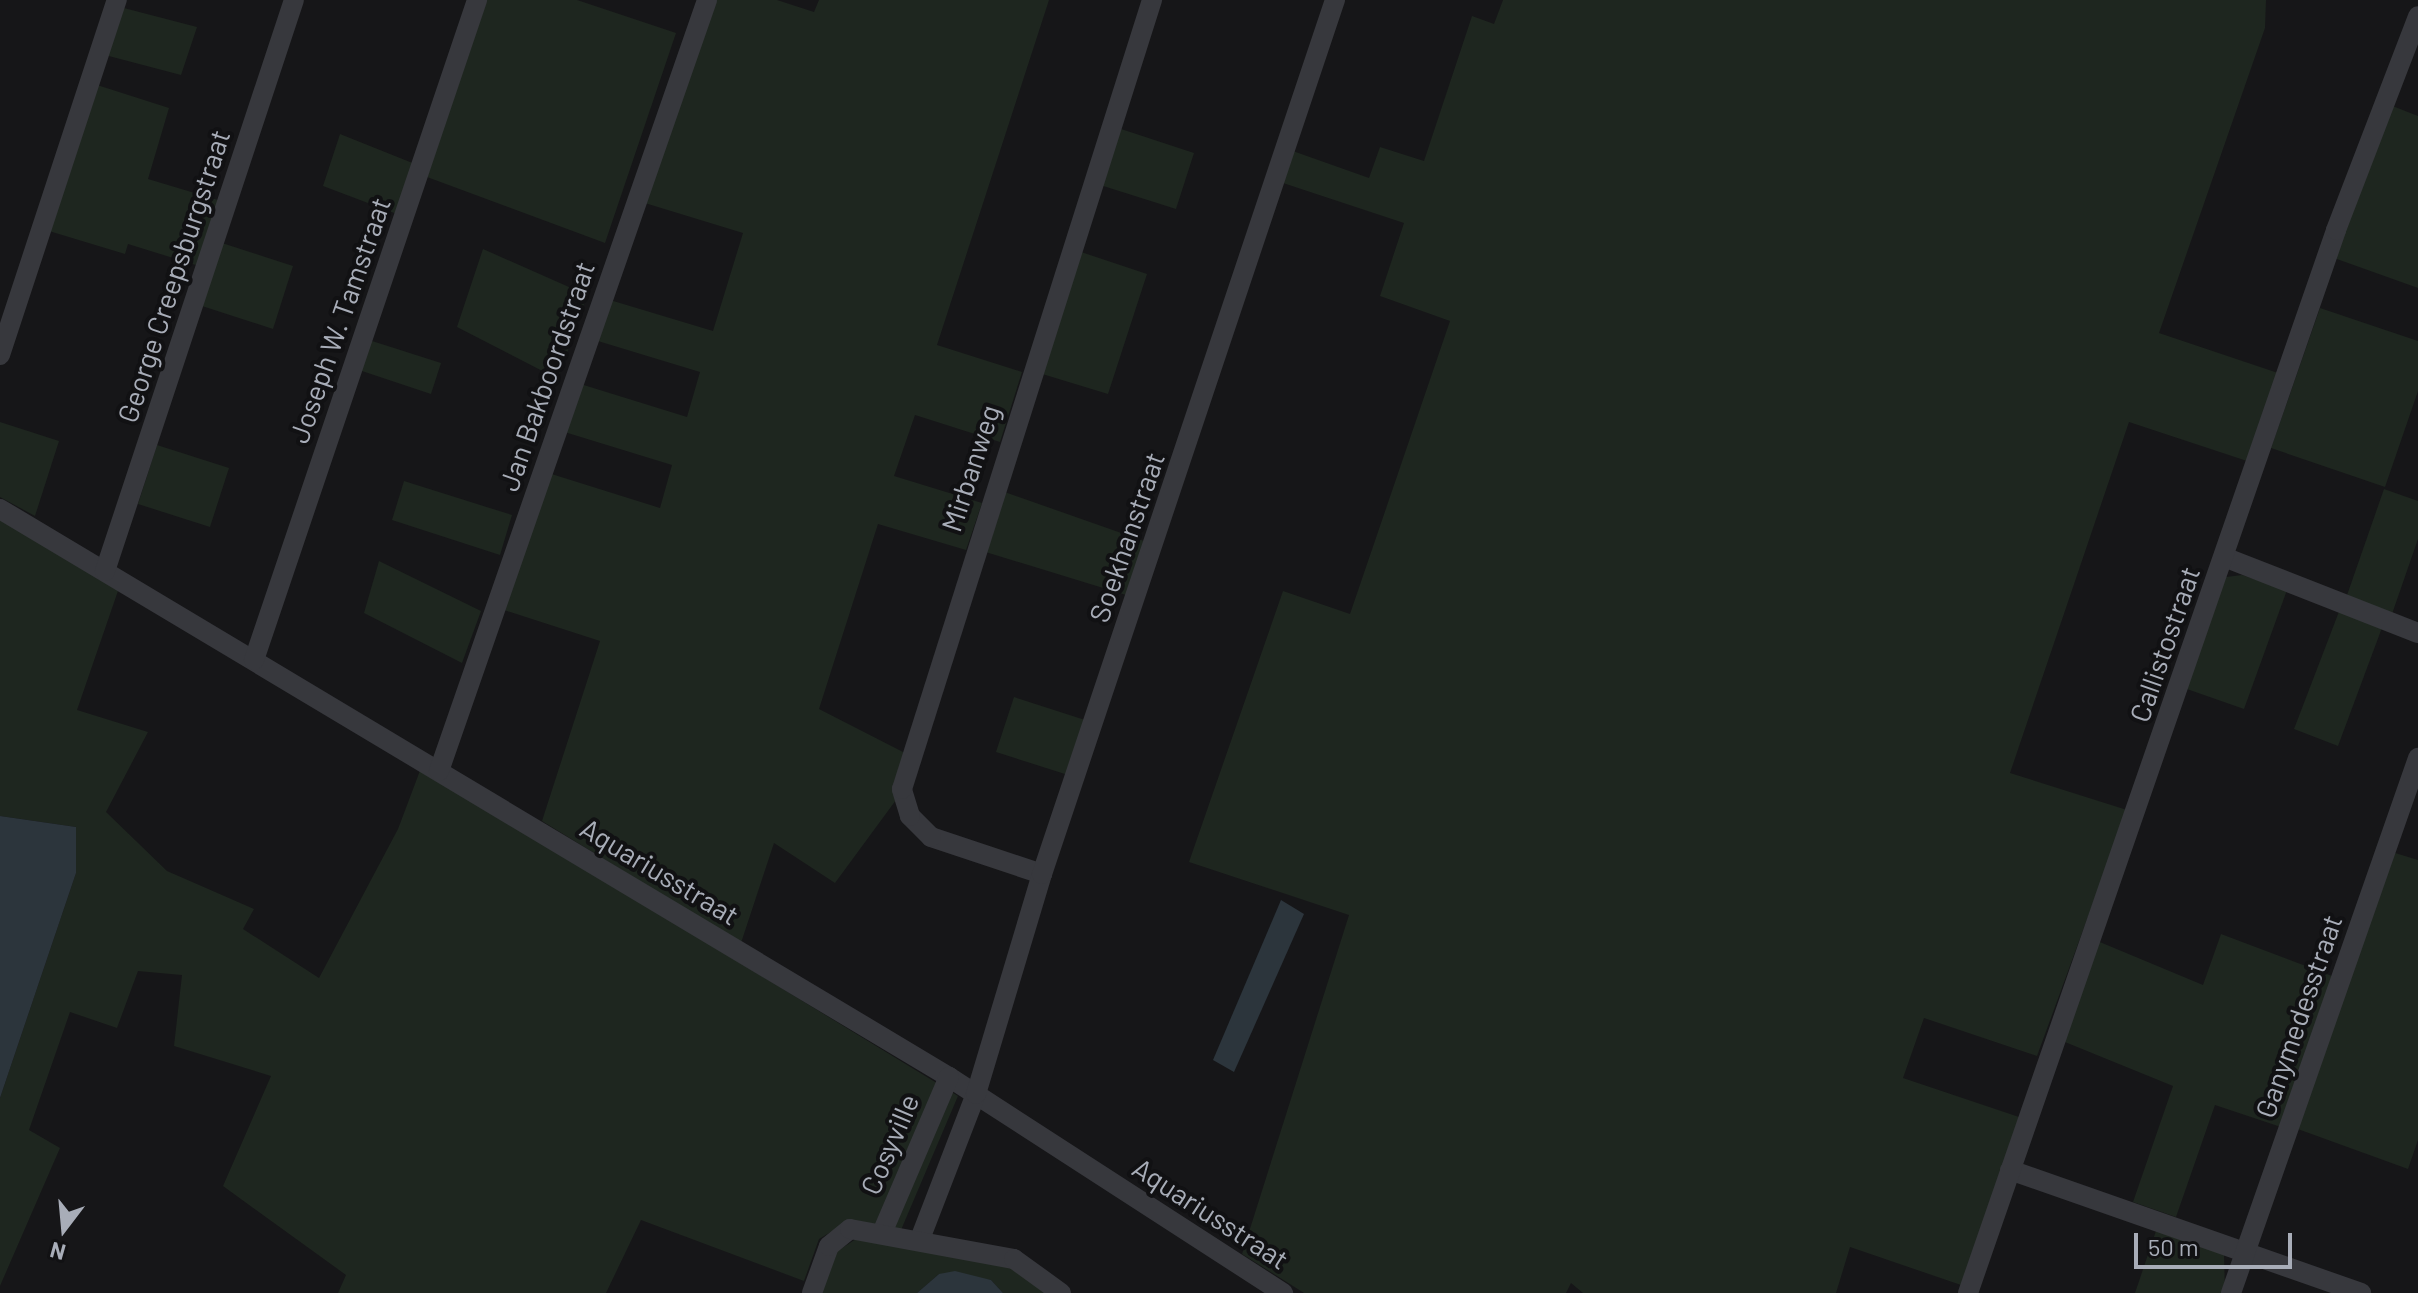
<!DOCTYPE html>
<html>
<head>
<meta charset="utf-8">
<style>
  body { margin:0 }
  #map { position:relative; width:2418px; height:1293px; overflow:hidden; background:#161618; font-family:Barlow,sans-serif }
  div>[style] { position:absolute }
  .green>* { inset:0; background:#1e261f }
  .water>* { inset:0; background:#2c353c }
  .minor>* { height:20px; margin:-10px; padding:0 10px; transform-origin:10px; border-radius:10px; background:#37383d }
  span { translate:-50% -50%; white-space:nowrap; text-align:center; line-height:1.15; -webkit-text-stroke:8px #111113; paint-order:stroke }
  .street-label { font-size:28px; color:#a8adb8 }
  .north { position:absolute; left:24px; top:1189px; width:80px; height:80px; -webkit-text-stroke:6px #111113; paint-order:stroke; rotate:196deg; font-size:22px; font-weight:700; line-height:32px; text-align:center; color:#a8adb8 }
  .north::after { content:''; display:block; margin:auto; width:28px; height:36px; background:#a8adb8; clip-path:polygon(50% 0,100% 100%,50% 72%,0 100%) }
  .scale { position:absolute; left:2134px; top:1233px; width:158px; height:36px; box-sizing:border-box; border:4px solid #a8adb8; border-top:0; padding-left:10px; font-size:24px; line-height:28px; white-space:nowrap; color:#a8adb8; -webkit-text-stroke:6px #111113; paint-order:stroke }
</style>
</head>
<body>
<div id="map">
  <div class="green">
    <i style="clip-path:polygon(487px 0,577px 0,676px 33px,605px 243px,427px 177px)"></i>
    <i style="clip-path:polygon(702px 0,777px 0,814px 12px,819px 0,1049px 0,937px 345px,1022px 372px,1000px 442px,915px 415px,894px 476px,982px 503px,966px 550px,878px 524px,819px 709px,905px 753px,896px 800px,835px 883px,774px 843px,741px 943px,542px 821px,600px 641px,498px 608px,542px 471px,660px 508px,672px 465px,558px 430px,574px 382px,687px 417px,700px 372px,588px 338px,600px 297px,713px 331px,743px 233px,635px 200px)"></i>
    <i style="clip-path:polygon(1503px 0,2266px 0,2265px 28px,2159px 333px,2278px 373px,2247px 461px,2129px 422px,2010px 773px,2127px 810px,2037px 1056px,1924px 1018px,1903px 1078px,2019px 1117px,1961px 1285px,1850px 1247px,1836px 1293px,1583px 1293px,1571px 1283px,1566px 1293px,1304px 1293px,1242px 1254px,1349px 915px,1189px 862px,1283px 591px,1350px 614px,1450px 321px,1380px 296px,1404px 223px,1280px 182px,1290px 150px,1369px 178px,1380px 147px,1424px 161px,1472px 16px,1494px 24px)"></i>
    <i style="clip-path:polygon(120px 7px,197px 27px,181px 75px,105px 55px)"></i>
    <i style="clip-path:polygon(94px 84px,169px 108px,148px 179px,218px 200px,199px 266px,128px 244px,125px 254px,49px 231px)"></i>
    <i style="clip-path:polygon(2390px 105px,2418px 116px,2418px 288px,2334px 258px)"></i>
    <i style="clip-path:polygon(1115px 127px,1194px 153px,1176px 209px,1097px 184px)"></i>
    <i style="clip-path:polygon(340px 134px,415px 164px,397px 214px,323px 186px)"></i>
    <i style="clip-path:polygon(222px 243px,293px 266px,273px 329px,202px 306px)"></i>
    <i style="clip-path:polygon(483px 249px,587px 295px,558px 379px,457px 327px)"></i>
    <i style="clip-path:polygon(1078px 251px,1147px 274px,1108px 394px,1039px 373px)"></i>
    <i style="clip-path:polygon(2320px 308px,2418px 341px,2418px 391px,2385px 487px,2271px 448px)"></i>
    <i style="clip-path:polygon(369px 340px,441px 363px,431px 394px,359px 370px)"></i>
    <i style="clip-path:polygon(0 422px,59px 441px,35px 516px,0 497px)"></i>
    <i style="clip-path:polygon(157px 445px,229px 468px,210px 527px,138px 504px)"></i>
    <i style="clip-path:polygon(404px 481px,512px 515px,500px 555px,392px 520px)"></i>
    <i style="clip-path:polygon(2384px 489px,2418px 501px,2418px 539px,2392px 614px,2346px 598px)"></i>
    <i style="clip-path:polygon(999px 490px,1144px 541px,1126px 595px,979px 550px)"></i>
    <i style="clip-path:polygon(0 520px,119px 588px,77px 710px,148px 732px,106px 812px,167px 871px,254px 909px,243px 929px,319px 978px,398px 829px,421px 768px,958px 1096px,901px 1230px,849px 1221px,819px 1239px,804px 1281px,641px 1220px,606px 1293px,338px 1293px,346px 1275px,223px 1186px,271px 1076px,174px 1046px,182px 975px,138px 971px,117px 1028px,70px 1012px,29px 1130px,60px 1148px,0 1286px,0 1098px,76px 873px,76px 827px,0 816px)"></i>
    <i style="clip-path:polygon(379px 561px,481px 611px,462px 663px,364px 613px)"></i>
    <i style="clip-path:polygon(2242px 575px,2287px 590px,2244px 709px,2184px 688px,2226px 577px)"></i>
    <i style="clip-path:polygon(2340px 609px,2383px 625px,2338px 746px,2294px 729px)"></i>
    <i style="clip-path:polygon(1014px 697px,1085px 720px,1068px 775px,996px 752px)"></i>
    <i style="clip-path:polygon(2392px 852px,2418px 860px,2418px 1140px,2408px 1169px,2295px 1128px)"></i>
    <i style="clip-path:polygon(2221px 934px,2332px 976px,2281px 1127px,2215px 1105px,2176px 1217px,2133px 1202px,2173px 1086px,2060px 1040px,2095px 940px,2203px 985px)"></i>
    <i style="clip-path:polygon(2158px 1225px,2224px 1254px,2225px 1293px,2135px 1293px)"></i>
    <i style="clip-path:polygon(856px 1239px,1017px 1268px,1050px 1293px,1003px 1293px,991px 1280px,939px 1274px,917px 1293px,819px 1293px,833px 1254px)"></i>
  </div>
  <div class="water">
    <i style="clip-path:polygon(0 816px,76px 827px,76px 873px,0 1098px)"></i>
    <i style="clip-path:polygon(1281px 900px,1304px 914px,1234px 1072px,1213px 1060px)"></i>
    <i style="clip-path:polygon(955px 1271px,991px 1280px,1003px 1293px,917px 1293px,939px 1274px)"></i>
  </div>
  <div class="minor">
    <i style="left:0;top:355px;width:374px;rotate:-71.8deg"></i>
    <i style="left:0;top:509px;width:1106px;rotate:30.9deg"></i>
    <i style="left:949px;top:1077px;width:398px;rotate:32.9deg"></i>
    <i style="left:2224px;top:557px;width:208px;rotate:21.4deg"></i>
    <i style="left:105px;top:571px;width:601px;rotate:-71.69deg"></i>
    <i style="left:254px;top:660px;width:697px;rotate:-71.33deg"></i>
    <i style="left:439px;top:771px;width:816px;rotate:-70.83deg"></i>
    <i style="left:1042px;top:874px;width:117px;rotate:-161.6deg"></i>
    <i style="left:931px;top:837px;width:30px;rotate:-135deg"></i>
    <i style="left:910px;top:816px;width:28px;rotate:-107deg"></i>
    <i style="left:902px;top:789px;width:828px;rotate:-72.42deg"></i>
    <i style="left:2010px;top:1170px;width:372px;rotate:19.3deg"></i>
    <i style="left:882px;top:1233px;width:170px;rotate:-66.8deg"></i>
    <i style="left:920px;top:1239px;width:155px;rotate:-68.9deg"></i>
    <i style="left:976px;top:1094px;width:230px;rotate:-73.3deg"></i>
    <i style="left:1042px;top:874px;width:922px;rotate:-71.47deg"></i>
    <i style="left:812px;top:1293px;width:50px;rotate:-70.1deg"></i>
    <i style="left:829px;top:1246px;width:27px;rotate:-39deg"></i>
    <i style="left:850px;top:1229px;width:167px;rotate:10.4deg"></i>
    <i style="left:1014px;top:1259px;width:58px;rotate:35.9deg"></i>
    <i style="left:1968px;top:1293px;width:1125px;rotate:-70.9deg"></i>
    <i style="left:2336px;top:230px;width:229px;rotate:-69deg"></i>
    <i style="left:2231px;top:1293px;width:567px;rotate:-70.73deg"></i>
  </div>
  <div class="street-label">
    <span style="left:173px;top:276px;rotate:-72deg">George Creepsburgstraat</span>
    <span style="left:339px;top:320px;rotate:-71deg">Joseph W. Tamstraat</span>
    <span style="left:546px;top:376px;rotate:-71deg">Jan Bakboordstraat</span>
    <span style="left:970px;top:468px;rotate:-72deg">Mirbanweg</span>
    <span style="left:1126px;top:537px;rotate:-71deg">Soekhanstraat</span>
    <span style="left:2164px;top:644px;rotate:-71deg">Callistostraat</span>
    <span style="left:660px;top:871px;rotate:31deg">Aquariusstraat</span>
    <span style="left:2298px;top:1016px;rotate:-71deg">Ganymedesstraat</span>
    <span style="left:889px;top:1144px;rotate:-67deg">Cosyville</span>
    <span style="left:1211px;top:1213px;rotate:33deg">Aquariusstraat</span>
  </div>
  <div class="north">N</div>
  <div class="scale">50 m</div>
</div>
</body>
</html>
